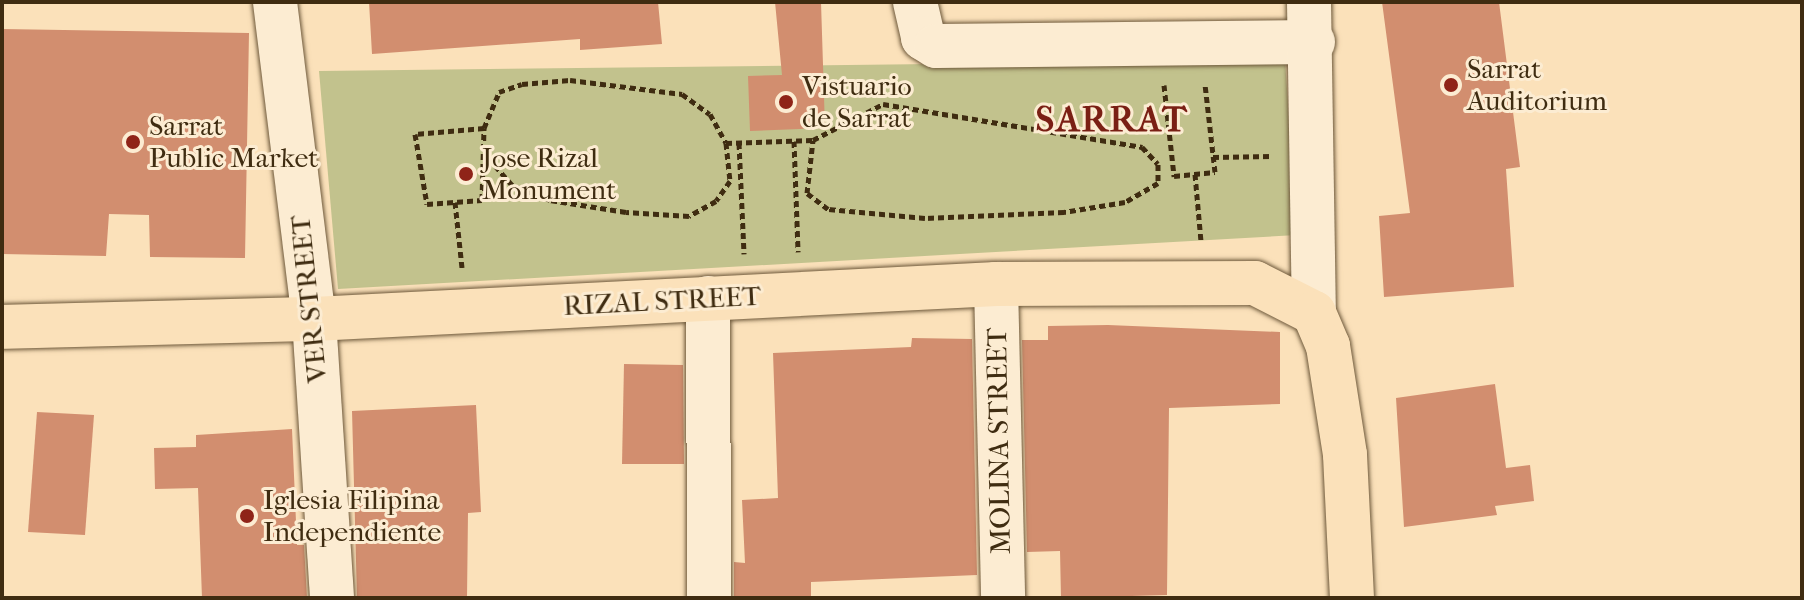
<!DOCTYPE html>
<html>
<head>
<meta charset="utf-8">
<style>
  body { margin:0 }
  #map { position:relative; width:1804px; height:600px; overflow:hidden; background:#fbe1ba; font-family:"IM FELL French Canon",serif }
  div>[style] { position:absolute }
  .green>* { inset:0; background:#c2c28d }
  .building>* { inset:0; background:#d28e6f }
  .path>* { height:5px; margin-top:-2.5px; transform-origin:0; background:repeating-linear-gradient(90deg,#3f2c11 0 6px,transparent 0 10px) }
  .roads { filter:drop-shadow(0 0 2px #6e593b) drop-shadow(0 0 2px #6e593b) }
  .minor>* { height:44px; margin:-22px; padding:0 22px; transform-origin:22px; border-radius:22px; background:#fcecd2 }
  .major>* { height:44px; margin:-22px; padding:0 22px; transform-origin:22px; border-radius:22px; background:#fbe1ba }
  .dots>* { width:22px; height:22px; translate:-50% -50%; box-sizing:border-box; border:4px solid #fcecd2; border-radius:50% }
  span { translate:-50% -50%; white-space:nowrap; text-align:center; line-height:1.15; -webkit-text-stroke:6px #fcecd2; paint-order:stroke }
  .poi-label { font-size:28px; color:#3f2c11 }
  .left { translate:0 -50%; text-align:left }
  .street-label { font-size:28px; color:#3f2c11 }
  .district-label { font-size:36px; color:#7a1f14; font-weight:700; letter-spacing:2px }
  .frame { position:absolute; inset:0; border:4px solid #3f2c11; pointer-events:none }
</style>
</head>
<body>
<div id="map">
  <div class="green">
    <i style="clip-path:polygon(1285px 60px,1297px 235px,338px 289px,319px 71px)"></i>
  </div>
  <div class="building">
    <i style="clip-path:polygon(369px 2px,658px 2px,662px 44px,580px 50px,580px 39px,372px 54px)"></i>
    <i style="clip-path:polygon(775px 2px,821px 2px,825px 128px,750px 131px,748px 76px,782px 75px)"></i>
    <i style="clip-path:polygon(1382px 2px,1499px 2px,1520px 167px,1506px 169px,1514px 287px,1384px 297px,1379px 216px,1410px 213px)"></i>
    <i style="clip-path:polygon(2px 29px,249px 33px,245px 258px,150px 257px,149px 215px,109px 214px,106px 256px,2px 254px)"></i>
    <i style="clip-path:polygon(1108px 325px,1280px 332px,1280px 404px,1169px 408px,1167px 595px,1061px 598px,1060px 551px,1027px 552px,1022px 340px,1048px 340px,1048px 326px)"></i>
    <i style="clip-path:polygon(912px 338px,972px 339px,977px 575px,811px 582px,811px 598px,734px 598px,734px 562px,745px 563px,742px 500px,778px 498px,773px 353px,911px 347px)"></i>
    <i style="clip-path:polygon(624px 364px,683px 365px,684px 464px,622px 464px)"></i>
    <i style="clip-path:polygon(1495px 384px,1506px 468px,1530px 465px,1534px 501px,1495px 506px,1497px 515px,1404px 527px,1396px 398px)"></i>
    <i style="clip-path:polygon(476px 405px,481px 512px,468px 513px,467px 598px,357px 598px,352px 411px)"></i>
    <i style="clip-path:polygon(37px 412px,94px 415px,85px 535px,28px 532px)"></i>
    <i style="clip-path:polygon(292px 429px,297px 545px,304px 545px,307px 598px,202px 598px,198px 488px,155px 489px,154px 448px,196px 447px,196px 435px)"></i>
  </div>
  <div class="path">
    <i style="left:1164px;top:85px;width:92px;rotate:83.7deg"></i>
    <i style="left:1174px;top:176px;width:41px;rotate:-5.6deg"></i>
    <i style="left:1215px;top:172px;width:89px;rotate:-96.5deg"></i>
    <i style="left:883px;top:104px;width:263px;rotate:9.4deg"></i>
    <i style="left:1142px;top:147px;width:23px;rotate:47deg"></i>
    <i style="left:1158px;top:164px;width:19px;rotate:90deg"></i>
    <i style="left:1158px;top:183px;width:38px;rotate:150deg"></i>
    <i style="left:1125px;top:202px;width:62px;rotate:170.7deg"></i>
    <i style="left:1064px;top:212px;width:139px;rotate:177.5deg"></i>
    <i style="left:925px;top:218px;width:97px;rotate:-174.7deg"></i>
    <i style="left:828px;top:209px;width:26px;rotate:-143deg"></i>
    <i style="left:807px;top:193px;width:53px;rotate:-83.5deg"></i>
    <i style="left:813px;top:140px;width:79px;rotate:-27.2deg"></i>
    <i style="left:484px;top:128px;width:69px;rotate:175deg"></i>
    <i style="left:415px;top:134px;width:71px;rotate:80.3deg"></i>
    <i style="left:427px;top:204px;width:55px;rotate:-4.2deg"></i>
    <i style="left:482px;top:200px;width:72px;rotate:-88.4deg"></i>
    <i style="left:484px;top:128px;width:39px;rotate:-67deg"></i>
    <i style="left:499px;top:92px;width:24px;rotate:-19deg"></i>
    <i style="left:522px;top:84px;width:48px;rotate:-4.8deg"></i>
    <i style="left:570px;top:80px;width:113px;rotate:7.1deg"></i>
    <i style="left:682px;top:94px;width:34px;rotate:36deg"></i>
    <i style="left:710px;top:114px;width:33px;rotate:61deg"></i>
    <i style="left:726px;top:143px;width:38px;rotate:84deg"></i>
    <i style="left:730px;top:181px;width:24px;rotate:125deg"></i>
    <i style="left:716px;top:201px;width:31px;rotate:151deg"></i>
    <i style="left:689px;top:216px;width:63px;rotate:-176.4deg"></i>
    <i style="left:626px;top:212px;width:77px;rotate:-171deg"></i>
    <i style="left:550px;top:200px;width:41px;rotate:-158.5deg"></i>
    <i style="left:512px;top:185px;width:37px;rotate:-131deg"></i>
    <i style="left:794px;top:141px;width:111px;rotate:87.9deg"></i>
    <i style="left:726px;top:143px;width:87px;rotate:-2deg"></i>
    <i style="left:739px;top:143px;width:111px;rotate:87.4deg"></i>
    <i style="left:1213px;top:157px;width:59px;rotate:-1deg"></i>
    <i style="left:1195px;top:174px;width:67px;rotate:84.9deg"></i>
    <i style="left:455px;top:202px;width:66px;rotate:83.9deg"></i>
  </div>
  <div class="roads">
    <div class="minor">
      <i style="left:275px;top:2px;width:319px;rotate:83deg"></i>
      <i style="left:314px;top:319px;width:280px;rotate:86.3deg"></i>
      <i style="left:915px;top:2px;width:37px;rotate:77deg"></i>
      <i style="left:923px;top:38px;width:15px;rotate:32deg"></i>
      <i style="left:936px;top:46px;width:377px;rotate:-0.6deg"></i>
      <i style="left:1309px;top:2px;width:311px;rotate:89.1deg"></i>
      <i style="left:996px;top:284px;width:314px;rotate:88.7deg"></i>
      <i style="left:708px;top:298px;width:300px;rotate:89.8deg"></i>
    </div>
    <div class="major">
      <i style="left:2px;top:327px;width:312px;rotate:-1.5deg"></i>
      <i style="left:314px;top:319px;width:683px;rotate:-2.94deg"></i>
      <i style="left:996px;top:284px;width:259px;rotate:-0.2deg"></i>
      <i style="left:1255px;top:283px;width:66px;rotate:27deg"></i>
      <i style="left:1314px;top:313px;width:36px;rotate:67deg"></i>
      <i style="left:1328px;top:346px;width:110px;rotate:81.1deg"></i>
      <i style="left:1345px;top:455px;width:143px;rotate:87.2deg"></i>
    </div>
  </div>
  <div class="dots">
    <i style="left:1451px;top:85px;background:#8f2418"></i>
    <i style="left:786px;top:102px;background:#8f2418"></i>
    <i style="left:133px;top:142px;background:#8f2418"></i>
    <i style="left:466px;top:174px;background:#8f2418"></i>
    <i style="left:247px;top:516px;background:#8f2418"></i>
  </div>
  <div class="poi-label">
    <span class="left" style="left:1467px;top:85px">Sarrat<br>Auditorium</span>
    <span class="left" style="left:802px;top:102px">Vistuario<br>de Sarrat</span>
    <span class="left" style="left:149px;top:142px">Sarrat<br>Public Market</span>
    <span class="left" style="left:482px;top:174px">Jose Rizal<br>Monument</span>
    <span class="left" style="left:263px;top:516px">Iglesia Filipina<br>Independiente</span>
  </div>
  <div class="street-label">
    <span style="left:309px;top:299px;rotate:-96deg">VER STREET</span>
    <span style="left:662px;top:301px;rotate:-3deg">RIZAL STREET</span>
    <span style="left:999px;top:441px;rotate:-91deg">MOLINA STREET</span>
  </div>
  <div class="district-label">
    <span style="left:1112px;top:120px">SARRAT</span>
  </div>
  <div class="frame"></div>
</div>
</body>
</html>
